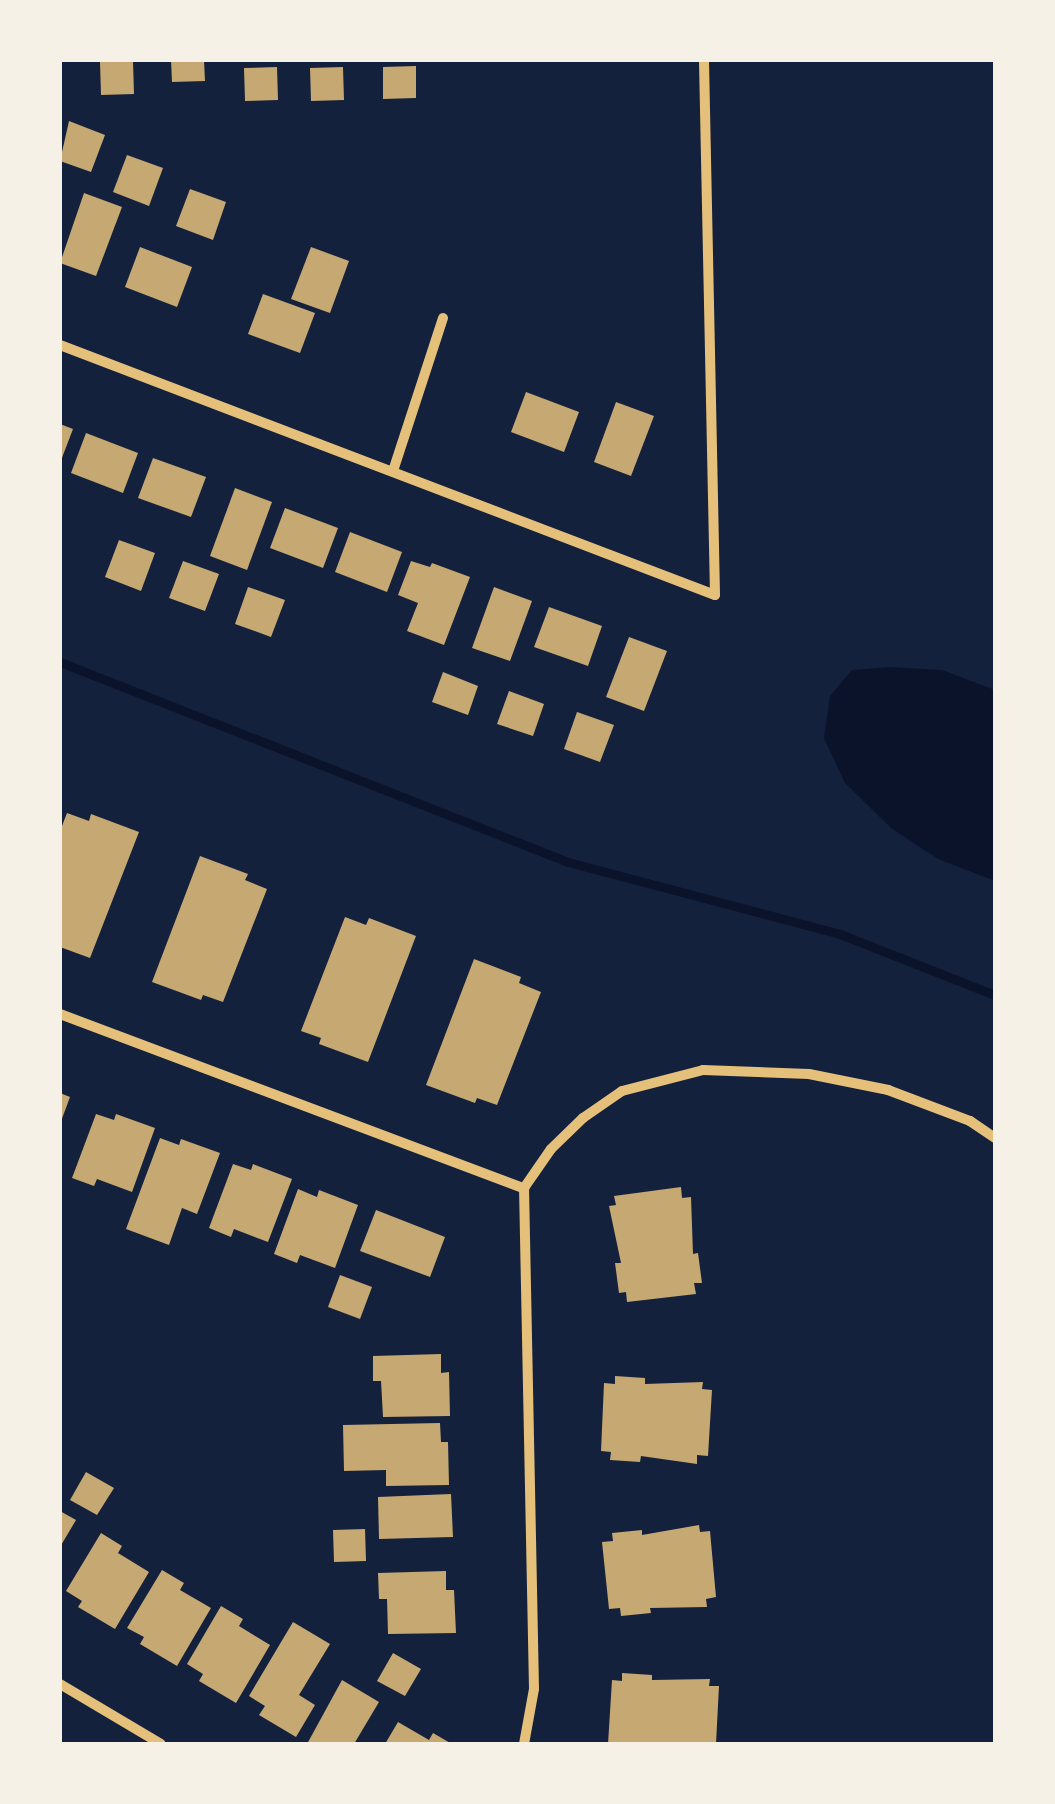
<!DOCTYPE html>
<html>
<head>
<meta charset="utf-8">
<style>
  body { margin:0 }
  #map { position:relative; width:1055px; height:1804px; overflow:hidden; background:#14213d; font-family:Rubik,sans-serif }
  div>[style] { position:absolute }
  .water>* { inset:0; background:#0b132b }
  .stream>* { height:9px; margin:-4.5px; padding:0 4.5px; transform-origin:4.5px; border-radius:4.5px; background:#0b132b }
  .building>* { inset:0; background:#c6a872 }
  .minor>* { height:10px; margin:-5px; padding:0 5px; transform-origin:5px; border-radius:5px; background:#e5c07b }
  span { translate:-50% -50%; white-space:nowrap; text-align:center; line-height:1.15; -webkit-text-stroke:9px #f6f1e7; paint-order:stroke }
  .frame { position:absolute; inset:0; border:62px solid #f6f1e7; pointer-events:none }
</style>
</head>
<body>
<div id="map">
  <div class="water">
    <i style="clip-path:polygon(890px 667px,942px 670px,995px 690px,995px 881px,938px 859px,891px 828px,845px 783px,824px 738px,830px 696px,852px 670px)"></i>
  </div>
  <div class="stream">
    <i style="left:60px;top:662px;width:546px;rotate:21.49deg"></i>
    <i style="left:568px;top:862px;width:281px;rotate:14.8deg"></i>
    <i style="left:840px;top:934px;width:167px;rotate:21.5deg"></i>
  </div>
  <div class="building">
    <i style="clip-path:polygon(171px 60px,204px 60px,205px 81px,172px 82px)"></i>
    <i style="clip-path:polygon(133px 61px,134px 94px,101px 95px,100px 62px)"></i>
    <i style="clip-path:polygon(416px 66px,416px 98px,383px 99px,383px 67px)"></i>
    <i style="clip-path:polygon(277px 67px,278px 100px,245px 101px,244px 68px)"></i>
    <i style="clip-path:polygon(343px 67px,344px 100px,311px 101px,310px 68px)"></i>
    <i style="clip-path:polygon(69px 121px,105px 135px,91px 172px,60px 161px)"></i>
    <i style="clip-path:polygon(127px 155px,163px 168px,149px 206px,113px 192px)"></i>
    <i style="clip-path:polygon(190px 189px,226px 202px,213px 240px,176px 226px)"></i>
    <i style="clip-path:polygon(84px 193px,122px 207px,96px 276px,60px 263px)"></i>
    <i style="clip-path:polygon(140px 247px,192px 267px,177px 307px,125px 287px)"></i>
    <i style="clip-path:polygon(311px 247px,349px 261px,330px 313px,291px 299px)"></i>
    <i style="clip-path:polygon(263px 294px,315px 313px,300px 353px,248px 334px)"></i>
    <i style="clip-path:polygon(526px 392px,579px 412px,564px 452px,511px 432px)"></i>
    <i style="clip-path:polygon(616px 402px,654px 416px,631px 476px,594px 462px)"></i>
    <i style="clip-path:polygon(60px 424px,73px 429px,60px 463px)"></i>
    <i style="clip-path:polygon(86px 433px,138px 453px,123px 493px,71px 473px)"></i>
    <i style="clip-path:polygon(153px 458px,206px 477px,191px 517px,138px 498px)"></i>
    <i style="clip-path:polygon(235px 488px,272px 502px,247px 570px,210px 556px)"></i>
    <i style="clip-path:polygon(285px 508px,338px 528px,323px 568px,270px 548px)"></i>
    <i style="clip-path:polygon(350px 532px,402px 552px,387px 592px,335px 572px)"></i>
    <i style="clip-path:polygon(119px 540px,155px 553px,141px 591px,105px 577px)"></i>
    <i style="clip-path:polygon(183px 561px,219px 574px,205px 611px,169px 598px)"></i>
    <i style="clip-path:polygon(411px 561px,430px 567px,432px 563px,470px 577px,444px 645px,407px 631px,418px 603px,398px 595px)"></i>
    <i style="clip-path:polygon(248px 587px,285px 600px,271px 637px,235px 624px)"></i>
    <i style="clip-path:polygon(494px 587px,532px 601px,510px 661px,472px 648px)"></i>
    <i style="clip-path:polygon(549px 607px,602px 626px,588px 666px,534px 647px)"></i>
    <i style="clip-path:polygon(629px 637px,667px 651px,644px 711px,606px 697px)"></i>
    <i style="clip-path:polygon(443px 672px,478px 686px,468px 715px,432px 702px)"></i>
    <i style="clip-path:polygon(509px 691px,544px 704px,533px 736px,497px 724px)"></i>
    <i style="clip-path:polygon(577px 712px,614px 725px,600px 762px,564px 749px)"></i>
    <i style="clip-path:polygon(67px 813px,89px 821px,91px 814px,139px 832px,90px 958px,60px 947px,60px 831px)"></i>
    <i style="clip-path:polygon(200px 856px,248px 874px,245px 880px,267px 889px,223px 1002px,203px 995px,201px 1000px,152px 982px)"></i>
    <i style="clip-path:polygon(345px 917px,366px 925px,369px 918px,416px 936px,368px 1062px,319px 1044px,321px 1038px,301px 1031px)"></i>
    <i style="clip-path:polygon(474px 959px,521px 977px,519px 983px,541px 992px,497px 1105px,477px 1098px,475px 1103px,426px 1085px)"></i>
    <i style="clip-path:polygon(60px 1093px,70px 1097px,60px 1124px)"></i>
    <i style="clip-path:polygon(96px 1114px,114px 1120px,116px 1114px,155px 1128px,132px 1192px,97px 1179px,94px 1186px,72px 1178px)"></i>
    <i style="clip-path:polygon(160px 1138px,179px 1145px,181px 1139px,220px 1153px,197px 1214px,182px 1208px,169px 1245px,126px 1229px)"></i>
    <i style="clip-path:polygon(233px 1164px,251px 1170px,253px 1164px,292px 1179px,268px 1242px,234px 1229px,231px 1237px,209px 1228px)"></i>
    <i style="clip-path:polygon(681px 1187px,682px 1198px,691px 1197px,693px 1254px,698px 1253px,702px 1283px,694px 1283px,696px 1294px,627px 1302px,626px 1292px,619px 1293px,615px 1263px,621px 1263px,609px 1206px,616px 1205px,614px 1196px)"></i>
    <i style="clip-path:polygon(298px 1189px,317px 1197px,319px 1190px,358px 1205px,335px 1268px,300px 1255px,297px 1263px,274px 1254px)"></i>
    <i style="clip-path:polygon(376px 1210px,445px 1237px,430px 1277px,360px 1251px)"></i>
    <i style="clip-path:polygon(340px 1275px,372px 1287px,360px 1319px,328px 1307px)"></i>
    <i style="clip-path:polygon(441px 1354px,441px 1373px,449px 1372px,450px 1416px,383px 1417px,381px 1381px,373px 1381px,373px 1356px)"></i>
    <i style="clip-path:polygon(615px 1376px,645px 1378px,645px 1384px,703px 1382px,702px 1389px,712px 1390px,708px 1456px,697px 1455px,697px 1464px,641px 1456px,640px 1462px,610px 1460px,611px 1452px,601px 1451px,604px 1383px,615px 1384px)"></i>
    <i style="clip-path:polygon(440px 1423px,441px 1442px,448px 1442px,449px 1485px,386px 1486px,386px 1470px,344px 1471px,343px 1425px)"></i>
    <i style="clip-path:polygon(86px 1472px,114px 1488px,97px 1515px,70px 1500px)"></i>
    <i style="clip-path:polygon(451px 1494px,453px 1537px,379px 1539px,378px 1497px)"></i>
    <i style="clip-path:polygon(60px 1511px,76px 1520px,60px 1547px)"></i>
    <i style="clip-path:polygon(699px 1525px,700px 1532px,710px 1531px,716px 1597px,706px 1599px,707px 1607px,650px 1608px,651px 1613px,621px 1616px,620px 1608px,609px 1609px,602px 1542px,613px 1541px,612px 1533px,642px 1530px,642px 1535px)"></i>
    <i style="clip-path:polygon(365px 1529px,366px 1561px,334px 1562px,333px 1530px)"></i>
    <i style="clip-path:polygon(101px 1533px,122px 1546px,118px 1553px,149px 1572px,115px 1629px,78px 1607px,82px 1601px,66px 1591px)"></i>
    <i style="clip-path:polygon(162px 1570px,184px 1583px,180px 1590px,211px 1608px,177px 1666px,140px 1644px,144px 1637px,127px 1628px)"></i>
    <i style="clip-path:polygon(446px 1571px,446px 1590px,454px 1590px,456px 1633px,388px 1634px,387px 1599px,379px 1599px,378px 1573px)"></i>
    <i style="clip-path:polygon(221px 1606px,243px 1619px,239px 1626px,270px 1645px,236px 1703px,199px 1681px,203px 1674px,187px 1664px)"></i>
    <i style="clip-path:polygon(293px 1622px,330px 1644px,299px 1695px,315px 1705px,296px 1737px,259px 1715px,265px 1706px,249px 1696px)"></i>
    <i style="clip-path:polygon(393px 1653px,421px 1669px,405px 1696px,377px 1681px)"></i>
    <i style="clip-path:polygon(622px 1673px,652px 1675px,652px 1680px,710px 1679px,709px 1686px,719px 1686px,716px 1744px,608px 1744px,612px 1680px,622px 1681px)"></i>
    <i style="clip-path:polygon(342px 1680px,379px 1702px,354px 1744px,307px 1744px)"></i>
    <i style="clip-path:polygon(398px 1722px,429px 1740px,433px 1733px,452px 1744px,385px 1744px)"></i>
  </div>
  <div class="minor">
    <i style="left:60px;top:345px;width:701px;rotate:20.89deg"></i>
    <i style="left:715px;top:595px;width:535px;rotate:-91.18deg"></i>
    <i style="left:393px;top:471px;width:161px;rotate:-71.9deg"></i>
    <i style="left:60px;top:1014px;width:496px;rotate:20.6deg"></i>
    <i style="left:524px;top:1188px;width:47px;rotate:-55.3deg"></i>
    <i style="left:551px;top:1149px;width:45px;rotate:-44.1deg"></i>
    <i style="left:583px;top:1118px;width:47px;rotate:-34.7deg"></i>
    <i style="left:622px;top:1091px;width:84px;rotate:-14.5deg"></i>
    <i style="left:703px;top:1070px;width:106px;rotate:2.2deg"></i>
    <i style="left:809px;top:1074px;width:81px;rotate:11.4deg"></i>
    <i style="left:888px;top:1090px;width:88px;rotate:20.7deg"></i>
    <i style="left:970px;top:1121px;width:30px;rotate:34deg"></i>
    <i style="left:60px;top:1684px;width:117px;rotate:30.7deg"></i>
    <i style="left:524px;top:1744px;width:56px;rotate:-79.7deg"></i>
    <i style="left:534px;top:1689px;width:501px;rotate:-91.14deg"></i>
  </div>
  <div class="frame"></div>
</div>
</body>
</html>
